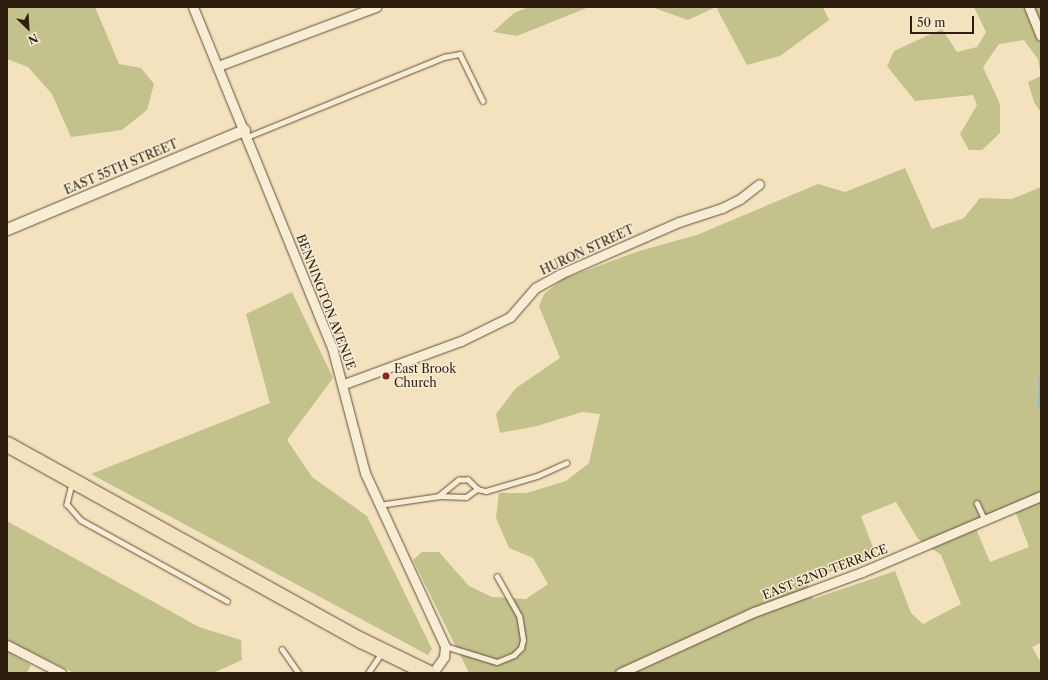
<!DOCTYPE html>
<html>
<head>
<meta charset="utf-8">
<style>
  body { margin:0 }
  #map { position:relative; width:1048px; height:680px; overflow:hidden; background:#f4e2be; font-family:"Libre Caslon Text",serif }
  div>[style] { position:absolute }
  .green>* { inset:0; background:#c3c18c }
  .water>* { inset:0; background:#9fbcba }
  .roads { filter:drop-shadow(0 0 1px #604e3a) drop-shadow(0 0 1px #604e3a) }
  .service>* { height:4.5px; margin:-2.25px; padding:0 2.25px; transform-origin:2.25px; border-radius:2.25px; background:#f8ecd5 }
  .minor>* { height:9px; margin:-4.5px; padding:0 4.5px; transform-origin:4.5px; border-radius:4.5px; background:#f8ecd5 }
  .tertiary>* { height:11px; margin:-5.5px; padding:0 5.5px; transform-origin:5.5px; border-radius:5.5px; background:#f8ecd5 }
  .trunk>* { height:15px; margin:-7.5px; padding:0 7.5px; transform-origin:7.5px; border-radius:7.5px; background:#f4e2be }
  .dots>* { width:11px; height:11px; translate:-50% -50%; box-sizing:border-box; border:2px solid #f8ecd5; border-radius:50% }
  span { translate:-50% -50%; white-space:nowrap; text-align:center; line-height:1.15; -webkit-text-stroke:3px #f8ecd5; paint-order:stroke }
  .street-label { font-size:12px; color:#2f1d0e }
  .poi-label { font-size:12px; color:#2f1d0e }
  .left { translate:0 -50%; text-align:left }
  .frame { position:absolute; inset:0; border:8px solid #2f1d0e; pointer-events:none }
  .north { position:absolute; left:8px; top:8px; width:40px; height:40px; -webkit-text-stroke:3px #f8ecd5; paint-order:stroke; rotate:155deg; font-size:11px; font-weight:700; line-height:16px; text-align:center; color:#2f1d0e }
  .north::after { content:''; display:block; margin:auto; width:14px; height:18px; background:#2f1d0e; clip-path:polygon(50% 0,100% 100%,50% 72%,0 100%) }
  .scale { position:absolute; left:910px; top:16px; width:64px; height:18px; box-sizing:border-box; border:2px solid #2f1d0e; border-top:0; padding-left:5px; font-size:12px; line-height:14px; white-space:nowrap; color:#2f1d0e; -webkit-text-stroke:3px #f8ecd5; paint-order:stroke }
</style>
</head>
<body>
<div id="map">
  <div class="green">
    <i style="clip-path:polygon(7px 7px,95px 7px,119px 64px,141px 68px,154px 84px,147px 110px,122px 130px,71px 137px,52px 94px,28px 67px,7px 59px)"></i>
    <i style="clip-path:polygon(529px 7px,589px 7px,517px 36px,493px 32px,514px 13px)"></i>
    <i style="clip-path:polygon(651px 7px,823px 7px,829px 20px,780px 56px,747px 65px,716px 7px,688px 20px)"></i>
    <i style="clip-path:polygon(974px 7px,1041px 7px,1041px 113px,1034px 102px,1028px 82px,1041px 76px,1038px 59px,1024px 40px,999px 44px,983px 67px,1000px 104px,1000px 133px,982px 150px,969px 150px,960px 134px,977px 105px,973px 95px,915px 101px,887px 66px,894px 51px,942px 29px,957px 52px,977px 47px,986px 32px)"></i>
    <i style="clip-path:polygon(evenodd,905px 168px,932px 229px,964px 218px,980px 198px,1012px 199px,1041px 187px,1041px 374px,1038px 378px,1037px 407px,1041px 412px,1041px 643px,1032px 647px,1041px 663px,1041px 673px,469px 673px,413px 560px,422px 552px,439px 552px,469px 586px,492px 597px,526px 599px,548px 584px,533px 558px,509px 548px,496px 518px,499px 493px,527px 493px,566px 481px,589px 463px,600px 414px,582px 412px,537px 426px,500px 433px,496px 414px,516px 388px,560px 358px,539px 306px,544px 294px,563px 279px,639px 251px,697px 235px,818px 184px,845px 192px,905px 168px,896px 502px,918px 539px,941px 555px,961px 604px,923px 624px,911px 613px,895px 571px,813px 599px,806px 581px,876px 555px,861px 516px,896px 502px,905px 168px,1014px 508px,1029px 547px,990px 562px,974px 524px,1014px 508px)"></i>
    <i style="clip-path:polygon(292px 292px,333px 378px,287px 440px,312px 477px,367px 516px,432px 649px,428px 655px,91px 474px,270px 403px,246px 314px)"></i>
    <i style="clip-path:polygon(7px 521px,199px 627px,241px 640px,242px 660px,213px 673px,74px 673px,7px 640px)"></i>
    <i style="clip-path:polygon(7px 651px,31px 665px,27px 673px,7px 673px)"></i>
  </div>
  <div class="water">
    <i style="clip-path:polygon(1041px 374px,1041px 412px,1037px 407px,1038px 378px)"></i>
  </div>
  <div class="roads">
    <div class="service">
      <i style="left:247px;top:137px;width:213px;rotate:-22.1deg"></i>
      <i style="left:444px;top:57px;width:16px;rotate:-11deg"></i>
      <i style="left:460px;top:54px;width:52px;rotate:63.9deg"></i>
      <i style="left:72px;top:484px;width:21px;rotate:104deg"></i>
      <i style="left:67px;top:504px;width:21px;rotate:49deg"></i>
      <i style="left:81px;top:520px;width:167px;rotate:29deg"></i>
      <i style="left:477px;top:489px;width:9px;rotate:13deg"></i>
      <i style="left:486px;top:491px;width:53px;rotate:-16.4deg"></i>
      <i style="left:537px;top:476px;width:32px;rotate:-24deg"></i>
      <i style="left:977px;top:503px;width:19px;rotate:65deg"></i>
      <i style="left:379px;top:505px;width:61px;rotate:-8.5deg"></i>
      <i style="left:439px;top:496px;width:27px;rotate:2deg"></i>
      <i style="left:466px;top:497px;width:14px;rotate:-36deg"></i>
      <i style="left:477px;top:489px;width:13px;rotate:-135deg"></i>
      <i style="left:468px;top:480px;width:9px;rotate:180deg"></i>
      <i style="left:459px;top:480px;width:26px;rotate:141deg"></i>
      <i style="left:445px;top:646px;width:54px;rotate:17.1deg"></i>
      <i style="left:497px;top:662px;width:18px;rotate:-22deg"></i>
      <i style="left:514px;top:655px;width:10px;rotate:-45deg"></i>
      <i style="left:521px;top:648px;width:8px;rotate:-76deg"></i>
      <i style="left:523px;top:640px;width:24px;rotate:-99deg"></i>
      <i style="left:519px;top:616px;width:45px;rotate:-119.4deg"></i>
      <i style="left:282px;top:649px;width:29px;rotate:55deg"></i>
      <i style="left:368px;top:673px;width:25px;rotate:-56deg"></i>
    </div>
    <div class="minor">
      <i style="left:193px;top:7px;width:367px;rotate:67.8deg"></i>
      <i style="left:332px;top:347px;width:130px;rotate:75.3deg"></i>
      <i style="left:365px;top:473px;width:191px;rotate:65.2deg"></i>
      <i style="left:445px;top:646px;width:11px;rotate:95deg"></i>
      <i style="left:444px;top:657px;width:19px;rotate:125deg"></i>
      <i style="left:1029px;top:7px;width:31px;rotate:68deg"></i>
      <i style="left:218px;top:66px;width:169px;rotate:-20.5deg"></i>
      <i style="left:344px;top:384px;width:125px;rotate:-20.2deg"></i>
      <i style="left:461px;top:341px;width:55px;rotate:-26.1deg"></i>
      <i style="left:510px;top:317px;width:38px;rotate:-49deg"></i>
      <i style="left:535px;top:288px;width:29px;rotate:-29deg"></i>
      <i style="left:560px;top:274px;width:130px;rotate:-23.6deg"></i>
      <i style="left:679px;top:222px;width:45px;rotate:-18deg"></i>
      <i style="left:722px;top:208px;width:20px;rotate:-27deg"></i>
      <i style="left:740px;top:199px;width:24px;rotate:-38deg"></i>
      <i style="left:7px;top:645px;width:61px;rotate:27.4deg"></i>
      <i style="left:620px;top:673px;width:147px;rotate:-24.5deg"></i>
      <i style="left:754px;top:612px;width:115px;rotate:-20.3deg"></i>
      <i style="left:862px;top:572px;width:194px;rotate:-23deg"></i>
    </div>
    <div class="tertiary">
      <i style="left:7px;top:229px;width:257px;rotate:-22.7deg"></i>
    </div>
    <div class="trunk">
      <i style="left:7px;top:444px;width:405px;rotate:29deg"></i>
      <i style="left:361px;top:640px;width:76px;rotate:25.9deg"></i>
    </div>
  </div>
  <div class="dots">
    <i style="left:386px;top:376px;background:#8f2418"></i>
  </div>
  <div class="street-label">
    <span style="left:121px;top:167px;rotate:-23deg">EAST 55TH STREET</span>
    <span style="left:587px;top:250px;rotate:-25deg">HURON STREET</span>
    <span style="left:326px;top:302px;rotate:69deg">BENNINGTON AVENUE</span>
    <span style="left:825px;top:572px;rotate:-21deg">EAST 52ND TERRACE</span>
  </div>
  <div class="poi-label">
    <span class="left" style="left:394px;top:376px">East Brook<br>Church</span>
  </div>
  <div class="frame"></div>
  <div class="north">N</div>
  <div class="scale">50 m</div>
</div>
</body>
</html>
